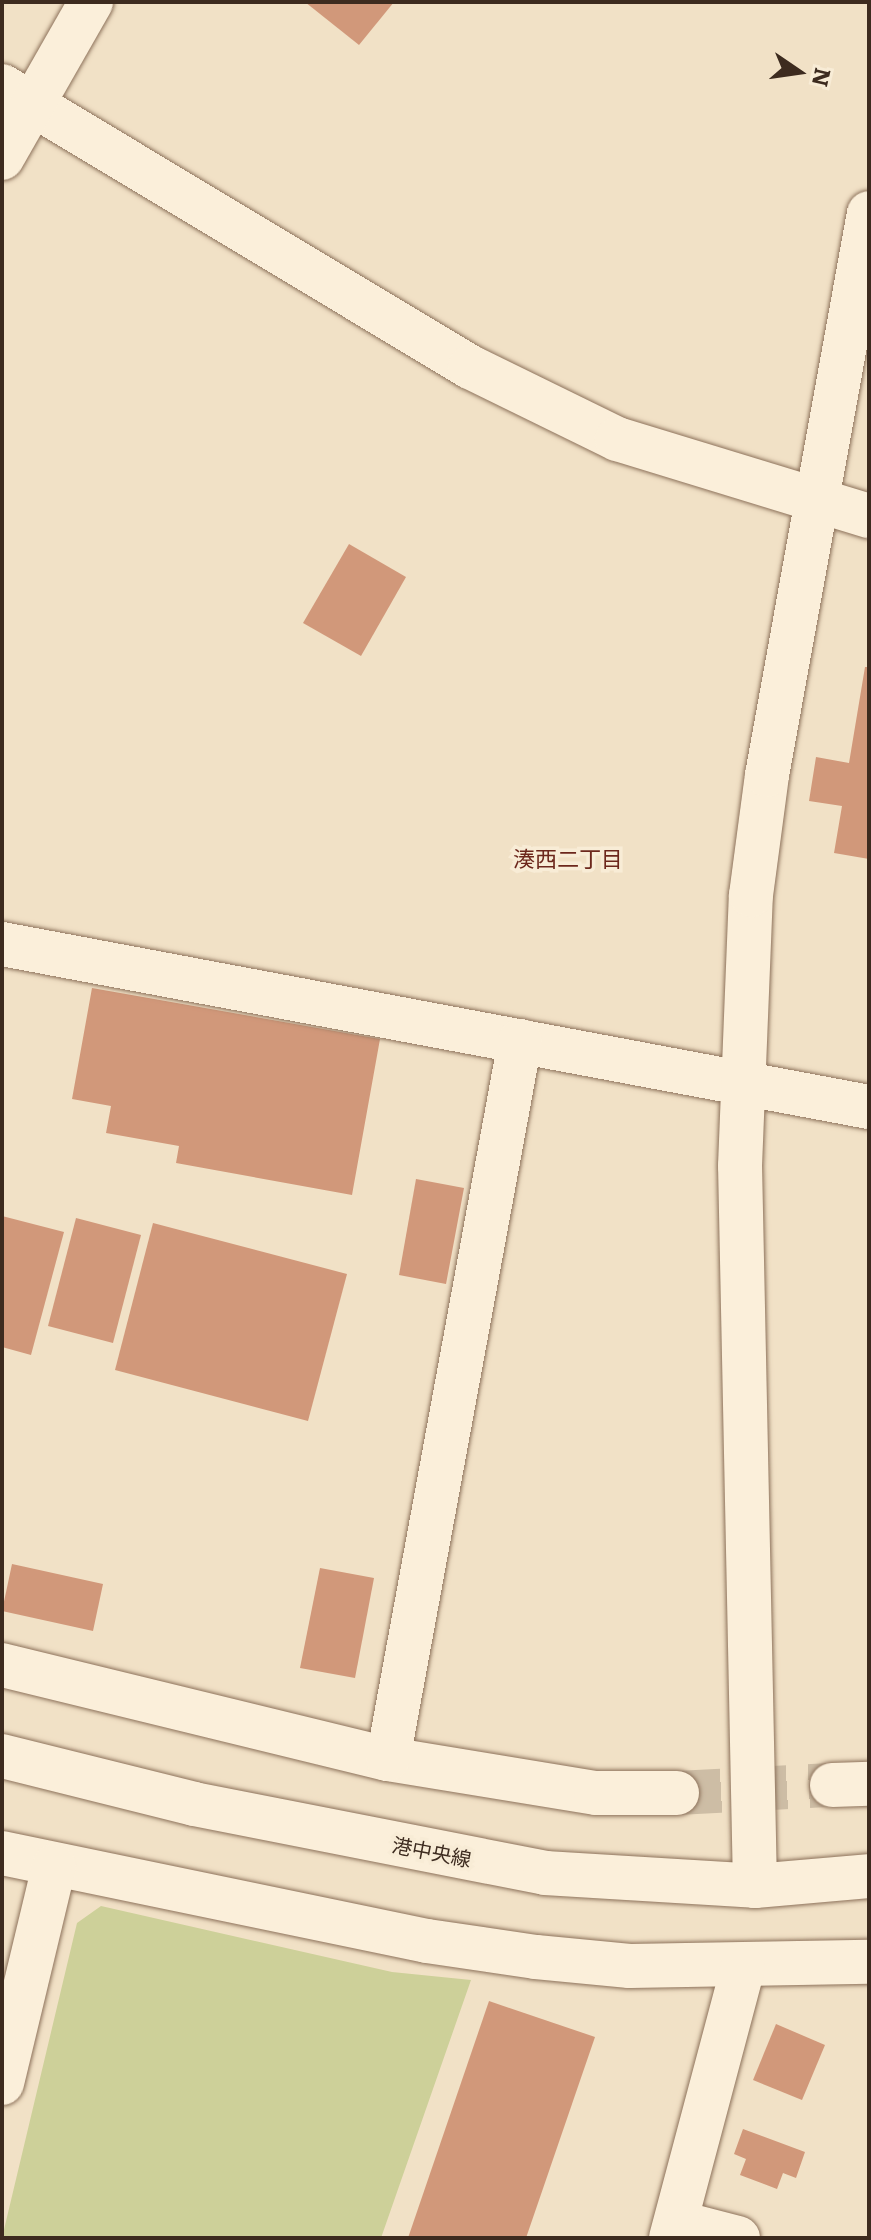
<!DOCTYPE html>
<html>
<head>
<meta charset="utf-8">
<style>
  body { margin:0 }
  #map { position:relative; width:871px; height:2240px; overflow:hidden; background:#f1e1c6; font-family:Literata,"Noto Sans JP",serif }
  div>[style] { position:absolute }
  .green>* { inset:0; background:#cdd099 }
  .building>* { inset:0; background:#d1987a }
  .minor-tunnel>* { height:44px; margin-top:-22px; transform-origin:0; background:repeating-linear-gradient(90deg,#cdbda5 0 44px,transparent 0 66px) }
  .roads { filter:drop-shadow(0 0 2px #8d725b) drop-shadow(0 0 2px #8d725b) }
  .minor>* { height:44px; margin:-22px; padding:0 22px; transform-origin:22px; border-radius:22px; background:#fbefda }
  span { translate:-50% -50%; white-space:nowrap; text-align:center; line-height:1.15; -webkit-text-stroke:7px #f8ecd6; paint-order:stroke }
  .street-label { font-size:20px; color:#3d2b1f }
  .neighbourhood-label { font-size:22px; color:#6c271c }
  .frame { position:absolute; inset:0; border:4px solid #3d2b1f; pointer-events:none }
  .north { position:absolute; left:759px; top:32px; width:80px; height:80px; -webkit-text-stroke:6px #f8ecd6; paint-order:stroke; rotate:103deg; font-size:22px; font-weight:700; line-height:32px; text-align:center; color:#3d2b1f }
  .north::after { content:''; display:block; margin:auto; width:28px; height:36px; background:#3d2b1f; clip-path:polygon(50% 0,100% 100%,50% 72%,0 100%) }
</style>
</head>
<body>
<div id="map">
  <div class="green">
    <i style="clip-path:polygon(101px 1906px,392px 1972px,471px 1980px,381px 2238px,2px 2238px,77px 1923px)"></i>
  </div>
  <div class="building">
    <i style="clip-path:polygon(305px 2px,394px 2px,359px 45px)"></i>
    <i style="clip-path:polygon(349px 544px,406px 577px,361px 656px,303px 623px)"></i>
    <i style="clip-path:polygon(865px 667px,869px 667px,869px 859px,834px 853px,842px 806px,809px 801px,816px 757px,849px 763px)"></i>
    <i style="clip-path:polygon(92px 988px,380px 1039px,352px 1195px,176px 1163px,179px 1146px,106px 1133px,111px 1106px,72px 1099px)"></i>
    <i style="clip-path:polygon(416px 1179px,464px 1188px,446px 1284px,399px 1275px)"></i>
    <i style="clip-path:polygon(2px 1216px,64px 1232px,31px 1355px,2px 1347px)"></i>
    <i style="clip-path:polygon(76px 1218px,141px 1235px,113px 1343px,48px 1326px)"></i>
    <i style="clip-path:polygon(153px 1223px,347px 1274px,308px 1421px,115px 1370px)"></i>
    <i style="clip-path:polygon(12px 1564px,103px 1584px,93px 1631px,2px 1611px)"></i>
    <i style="clip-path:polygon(320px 1568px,374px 1578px,355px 1678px,300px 1668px)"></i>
    <i style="clip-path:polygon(489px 2001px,595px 2037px,526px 2238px,408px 2238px)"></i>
    <i style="clip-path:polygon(776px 2024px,825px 2045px,802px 2100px,753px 2080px)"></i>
    <i style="clip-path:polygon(743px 2129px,805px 2152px,796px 2178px,783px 2173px,777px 2189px,740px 2175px,746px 2159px,734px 2154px)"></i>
  </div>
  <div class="minor-tunnel">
    <i style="left:677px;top:1793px;width:155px;rotate:-3deg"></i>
  </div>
  <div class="roads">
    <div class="minor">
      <i style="left:2px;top:86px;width:546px;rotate:30.98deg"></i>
      <i style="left:470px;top:367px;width:164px;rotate:26.1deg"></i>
      <i style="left:617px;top:439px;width:264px;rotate:17deg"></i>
      <i style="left:2px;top:158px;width:180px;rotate:-60.3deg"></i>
      <i style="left:2px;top:944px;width:882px;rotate:10.65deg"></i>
      <i style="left:2px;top:1665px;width:397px;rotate:13.7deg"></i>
      <i style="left:388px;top:1759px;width:211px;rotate:9.3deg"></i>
      <i style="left:596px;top:1793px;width:81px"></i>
      <i style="left:2px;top:1756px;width:198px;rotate:14deg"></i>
      <i style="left:194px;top:1804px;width:358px;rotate:11.1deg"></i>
      <i style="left:545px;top:1873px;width:210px;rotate:3.5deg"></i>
      <i style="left:755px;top:1886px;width:114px;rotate:-5deg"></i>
      <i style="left:388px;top:1759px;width:730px;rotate:-79.58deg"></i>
      <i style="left:832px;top:1785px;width:37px;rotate:-2deg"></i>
      <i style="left:2px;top:1853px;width:434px;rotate:11.7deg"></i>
      <i style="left:427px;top:1941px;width:110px;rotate:8.4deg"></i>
      <i style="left:536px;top:1957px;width:94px;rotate:5.5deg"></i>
      <i style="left:630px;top:1966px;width:239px;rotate:-1deg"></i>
      <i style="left:755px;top:1886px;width:720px;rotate:-91.19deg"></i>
      <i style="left:740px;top:1166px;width:271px;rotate:-87.7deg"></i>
      <i style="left:751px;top:895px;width:121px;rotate:-82.4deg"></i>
      <i style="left:767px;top:775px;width:571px;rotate:-79.71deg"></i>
      <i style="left:2px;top:2083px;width:223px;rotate:-76.5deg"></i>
      <i style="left:676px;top:2222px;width:64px;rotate:14.5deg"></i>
      <i style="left:671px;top:2238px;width:280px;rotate:-75.1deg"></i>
    </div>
  </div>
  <div class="street-label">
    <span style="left:432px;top:1851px;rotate:11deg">港中央線</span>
  </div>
  <div class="neighbourhood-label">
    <span style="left:568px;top:858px">湊西二丁目</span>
  </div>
  <div class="frame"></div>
  <div class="north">N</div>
</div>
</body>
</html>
